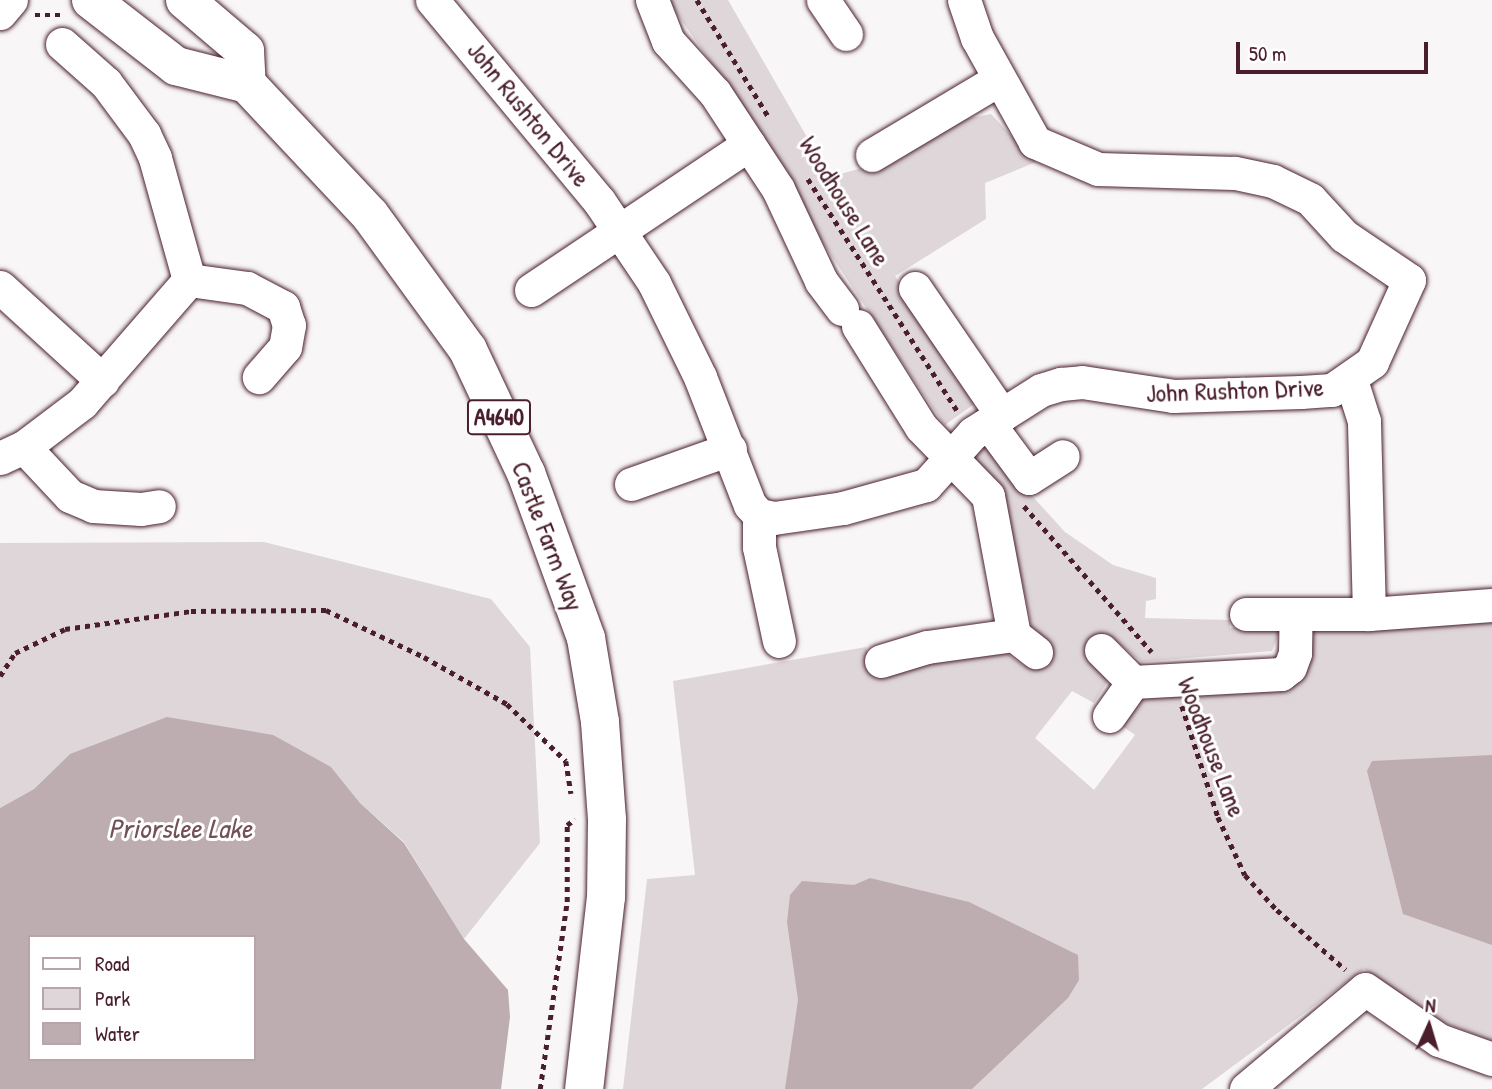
<!DOCTYPE html>
<html>
<head>
<meta charset="utf-8">
<style>
  body { margin:0 }
  #map { position:relative; width:1492px; height:1089px; overflow:hidden; background:#f8f6f7; font-family:"Patrick Hand",sans-serif }
  div>[style] { position:absolute }
  .green>* { inset:0; background:#ded6d9 }
  .water>* { inset:0; background:#bdadb0 }
  .path>* { height:4.5px; margin-top:-2.25px; transform-origin:0; background:repeating-linear-gradient(90deg,#4a1f2b 0 5px,transparent 0 10px) }
  .roads { filter:drop-shadow(0 0 2px #4a1f2b) drop-shadow(0 0 2px #4a1f2b) }
  .minor>* { height:33px; margin:-16.5px; padding:0 16.5px; transform-origin:16.5px; border-radius:16.5px; background:#fff }
  .major>* { height:38px; margin:-19px; padding:0 19px; transform-origin:19px; border-radius:19px; background:#fff }
  span { translate:-50% -50%; white-space:nowrap; text-align:center; line-height:1.15; -webkit-text-stroke:6px #fff; paint-order:stroke }
  .shield-label span { padding:2px 5px; background:#fff; border:2px solid; border-radius:5px; -webkit-text-stroke-width:0 }
  .shield-label { font-size:24px; color:#4a1f2b; font-weight:700 }
  .street-label { font-size:26px; color:#4a1f2b }
  .water-label { font-size:28px; color:#72515a; font-style:italic }
  .legend { position:absolute; left:28px; top:935px; width:228px; height:126px; box-sizing:border-box; background:#fff; border:2px solid #b7a5aa; margin:0; padding:9px 12px; list-style:none; font-size:21px; color:#4a1f2b }
  .legend li { display:flex; align-items:center; gap:14px; height:35px }
  .legend b { width:35px; border:2px solid #b7a5aa }
  .north { position:absolute; left:1394px; top:991px; width:70px; height:70px; -webkit-text-stroke:5px #fff; paint-order:stroke; rotate:4deg; font-size:19px; font-weight:700; line-height:28px; text-align:center; color:#4a1f2b }
  .north::after { content:''; display:block; margin:auto; width:24px; height:32px; background:#4a1f2b; clip-path:polygon(50% 0,100% 100%,50% 72%,0 100%) }
  .scale { position:absolute; left:1236px; top:42px; width:192px; height:32px; box-sizing:border-box; border:4px solid #4a1f2b; border-top:0; padding-left:9px; font-size:21px; line-height:24px; white-space:nowrap; color:#4a1f2b; -webkit-text-stroke:5px #fff; paint-order:stroke }
</style>
</head>
<body>
<div id="map">
  <div class="green">
    <i style="clip-path:polygon(667px 0,728px 0,830px 177px,904px 156px,949px 122px,991px 114px,1036px 162px,985px 183px,986px 219px,895px 276px,977px 402px,945px 425px,940px 419px,811px 225px,767px 142px)"></i>
    <i style="clip-path:polygon(990px 442px,993px 453px,1065px 532px,1113px 565px,1156px 578px,1156px 599px,1146px 601px,1145px 618px,1230px 620px,1230px 628px,1281px 627px,1272px 651px,1142px 662px,1107px 634px,1084px 650px,1108px 681px,1094px 703px,1072px 691px,1035px 738px,1094px 790px,1135px 735px,1121px 725px,1139px 698px,1286px 691px,1305px 676px,1315px 627px,1492px 617px,1492px 1041px,1419px 1013px,1364px 969px,1202px 1089px,623px 1089px,647px 879px,695px 875px,673px 681px,866px 647px,873px 676px,999px 648px,1024px 666px,1051px 646px,1032px 627px,1010px 528px,969px 455px)"></i>
    <i style="clip-path:polygon(264px 542px,491px 599px,530px 647px,540px 843px,464px 939px,404px 842px,360px 803px,331px 767px,70px 754px,34px 789px,0 808px,0 543px)"></i>
  </div>
  <div class="water">
    <i style="clip-path:polygon(evenodd,167px 717px,273px 735px,331px 767px,360px 803px,404px 843px,464px 939px,508px 990px,510px 1017px,501px 1089px,0 1089px,0 808px,34px 789px,70px 754px,167px 717px,30px 937px,254px 937px,254px 1059px,30px 1059px,30px 937px)"></i>
    <i style="clip-path:polygon(1492px 755px,1492px 945px,1403px 914px,1367px 771px,1372px 761px)"></i>
    <i style="clip-path:polygon(870px 878px,969px 902px,1078px 955px,1079px 980px,1068px 998px,972px 1089px,785px 1089px,798px 1000px,787px 922px,790px 895px,802px 881px,854px 885px)"></i>
  </div>
  <div class="path">
    <i style="left:697px;top:0;width:136px;rotate:58.5deg"></i>
    <i style="left:35px;top:15px;width:26px"></i>
    <i style="left:808px;top:179px;width:275px;rotate:57.2deg"></i>
    <i style="left:1024px;top:506px;width:194px;rotate:48.8deg"></i>
    <i style="left:0;top:676px;width:27px;rotate:-57deg"></i>
    <i style="left:15px;top:653px;width:55px;rotate:-25.6deg"></i>
    <i style="left:65px;top:629px;width:127px;rotate:-8.1deg"></i>
    <i style="left:191px;top:611px;width:135px;rotate:-0.4deg"></i>
    <i style="left:326px;top:610px;width:109px;rotate:25.6deg"></i>
    <i style="left:424px;top:657px;width:95px;rotate:29.5deg"></i>
    <i style="left:507px;top:704px;width:82px;rotate:44deg"></i>
    <i style="left:566px;top:761px;width:33px;rotate:81deg"></i>
    <i style="left:1182px;top:706px;width:117px;rotate:72deg"></i>
    <i style="left:1218px;top:817px;width:64px;rotate:65deg"></i>
    <i style="left:1245px;top:875px;width:47px;rotate:47.6deg"></i>
    <i style="left:1277px;top:910px;width:91px;rotate:41deg"></i>
    <i style="left:540px;top:1089px;width:189px;rotate:-81.8deg"></i>
    <i style="left:567px;top:902px;width:77px;rotate:-90deg"></i>
    <i style="left:567px;top:825px;width:10px;rotate:-37deg"></i>
  </div>
  <div class="roads">
    <div class="minor">
      <i style="left:432px;top:0;width:261px;rotate:50.3deg"></i>
      <i style="left:599px;top:201px;width:99px;rotate:56.1deg"></i>
      <i style="left:654px;top:283px;width:105px;rotate:63.9deg"></i>
      <i style="left:700px;top:377px;width:137px;rotate:68.7deg"></i>
      <i style="left:750px;top:505px;width:13px;rotate:48deg"></i>
      <i style="left:759px;top:515px;width:15px;rotate:11deg"></i>
      <i style="left:774px;top:518px;width:70px;rotate:-8.2deg"></i>
      <i style="left:843px;top:508px;width:86px;rotate:-15.5deg"></i>
      <i style="left:926px;top:485px;width:70px;rotate:-47.9deg"></i>
      <i style="left:973px;top:433px;width:80px;rotate:-32.3deg"></i>
      <i style="left:1041px;top:390px;width:21px;rotate:-17deg"></i>
      <i style="left:1061px;top:384px;width:21px;rotate:-5deg"></i>
      <i style="left:1082px;top:382px;width:92px;rotate:8.7deg"></i>
      <i style="left:1173px;top:396px;width:128px;rotate:-1.8deg"></i>
      <i style="left:1301px;top:392px;width:31px;rotate:-4deg"></i>
      <i style="left:1332px;top:390px;width:49px;rotate:-35deg"></i>
      <i style="left:1372px;top:362px;width:90px;rotate:-65.7deg"></i>
      <i style="left:1409px;top:280px;width:78px;rotate:-145.9deg"></i>
      <i style="left:1344px;top:236px;width:50px;rotate:-132.6deg"></i>
      <i style="left:1310px;top:199px;width:41px;rotate:-154.1deg"></i>
      <i style="left:1273px;top:181px;width:40px;rotate:-168deg"></i>
      <i style="left:1234px;top:173px;width:136px;rotate:-178.3deg"></i>
      <i style="left:1098px;top:169px;width:69px;rotate:-156.8deg"></i>
      <i style="left:1035px;top:142px;width:119px;rotate:-119.1deg"></i>
      <i style="left:977px;top:38px;width:40px;rotate:-108.9deg"></i>
      <i style="left:652px;top:0;width:44px;rotate:68.7deg"></i>
      <i style="left:668px;top:41px;width:70px;rotate:47.9deg"></i>
      <i style="left:715px;top:93px;width:115px;rotate:56.7deg"></i>
      <i style="left:778px;top:189px;width:102px;rotate:64.9deg"></i>
      <i style="left:821px;top:281px;width:35px;rotate:53deg"></i>
      <i style="left:823px;top:0;width:41px;rotate:55.9deg"></i>
      <i style="left:0;top:13px;width:17px;rotate:-50deg"></i>
      <i style="left:62px;top:44px;width:59px;rotate:41.6deg"></i>
      <i style="left:106px;top:83px;width:64px;rotate:53.3deg"></i>
      <i style="left:144px;top:134px;width:26px;rotate:65deg"></i>
      <i style="left:155px;top:158px;width:127px;rotate:74.4deg"></i>
      <i style="left:189px;top:280px;width:59px;rotate:7.9deg"></i>
      <i style="left:247px;top:288px;width:41px;rotate:27.8deg"></i>
      <i style="left:283px;top:307px;width:19px;rotate:72deg"></i>
      <i style="left:289px;top:325px;width:22px;rotate:100deg"></i>
      <i style="left:285px;top:347px;width:40px;rotate:131deg"></i>
      <i style="left:872px;top:155px;width:147px;rotate:-30.8deg"></i>
      <i style="left:0;top:287px;width:139px;rotate:42.4deg"></i>
      <i style="left:915px;top:288px;width:154px;rotate:55.6deg"></i>
      <i style="left:531px;top:290px;width:262px;rotate:-33.8deg"></i>
      <i style="left:858px;top:326px;width:119px;rotate:58deg"></i>
      <i style="left:921px;top:427px;width:96px;rotate:45.8deg"></i>
      <i style="left:988px;top:496px;width:141px;rotate:79.4deg"></i>
      <i style="left:1014px;top:635px;width:28px;rotate:38deg"></i>
      <i style="left:989px;top:424px;width:67px;rotate:53.5deg"></i>
      <i style="left:1029px;top:478px;width:40px;rotate:-32.9deg"></i>
      <i style="left:24px;top:447px;width:67px;rotate:46.8deg"></i>
      <i style="left:70px;top:496px;width:25px;rotate:23deg"></i>
      <i style="left:93px;top:506px;width:48px;rotate:3.6deg"></i>
      <i style="left:141px;top:509px;width:18px;rotate:-9deg"></i>
      <i style="left:0;top:458px;width:26px;rotate:-25deg"></i>
      <i style="left:24px;top:447px;width:73px;rotate:-37.2deg"></i>
      <i style="left:82px;top:403px;width:163px;rotate:-49deg"></i>
      <i style="left:631px;top:484px;width:105px;rotate:-19.5deg"></i>
      <i style="left:759px;top:515px;width:32px;rotate:90deg"></i>
      <i style="left:759px;top:547px;width:96px;rotate:78deg"></i>
      <i style="left:1246px;top:614px;width:123px"></i>
      <i style="left:1369px;top:614px;width:193px;rotate:-91.5deg"></i>
      <i style="left:1364px;top:421px;width:43px;rotate:-107.6deg"></i>
      <i style="left:1369px;top:614px;width:123px;rotate:-4.2deg"></i>
      <i style="left:1101px;top:650px;width:45px;rotate:45deg"></i>
      <i style="left:881px;top:661px;width:48px;rotate:-16.9deg"></i>
      <i style="left:927px;top:647px;width:88px;rotate:-7.9deg"></i>
      <i style="left:1109px;top:716px;width:42px;rotate:-54.8deg"></i>
      <i style="left:1133px;top:682px;width:148px;rotate:-3.1deg"></i>
      <i style="left:1281px;top:674px;width:11px;rotate:-38deg"></i>
      <i style="left:1290px;top:667px;width:15px;rotate:-70deg"></i>
      <i style="left:1295px;top:653px;width:39px;rotate:-89deg"></i>
      <i style="left:1246px;top:1089px;width:155px;rotate:-40deg"></i>
      <i style="left:1365px;top:989px;width:90px;rotate:34.6deg"></i>
      <i style="left:1439px;top:1040px;width:56px;rotate:19.7deg"></i>
    </div>
    <div class="major">
      <i style="left:91px;top:0;width:108px;rotate:37.8deg"></i>
      <i style="left:176px;top:66px;width:73px;rotate:14.2deg"></i>
      <i style="left:247px;top:84px;width:180px;rotate:46.8deg"></i>
      <i style="left:370px;top:215px;width:167px;rotate:54deg"></i>
      <i style="left:468px;top:350px;width:136px;rotate:64.8deg"></i>
      <i style="left:526px;top:473px;width:176px;rotate:70deg"></i>
      <i style="left:586px;top:638px;width:85px;rotate:80.5deg"></i>
      <i style="left:600px;top:722px;width:97px;rotate:85.9deg"></i>
      <i style="left:607px;top:819px;width:78px;rotate:90.7deg"></i>
      <i style="left:606px;top:897px;width:193px;rotate:96.5deg"></i>
      <i style="left:185px;top:0;width:79px;rotate:40.4deg"></i>
      <i style="left:245px;top:51px;width:33px;rotate:87deg"></i>
    </div>
  </div>
  <div class="shield-label">
    <span style="left:499px;top:417px">A4640</span>
  </div>
  <div class="street-label">
    <span style="left:529px;top:114px;rotate:51deg">John Rushton Drive</span>
    <span style="left:845px;top:201px;rotate:58deg">Woodhouse Lane</span>
    <span style="left:1235px;top:390px;rotate:-2deg">John Rushton Drive</span>
    <span style="left:548px;top:536px;rotate:69deg">Castle Farm Way</span>
    <span style="left:1212px;top:747px;rotate:69deg">Woodhouse Lane</span>
  </div>
  <div class="water-label">
    <span style="left:180px;top:828px">Priorslee Lake</span>
  </div>
  <ul class="legend">
  <li><b style="height:9px;background:#fff"></b>Road</li>
  <li><b style="height:19px;background:#ded6d9"></b>Park</li>
  <li><b style="height:19px;background:#bdadb0"></b>Water</li>
  </ul>
  <div class="north">N</div>
  <div class="scale">50 m</div>
</div>
</body>
</html>
